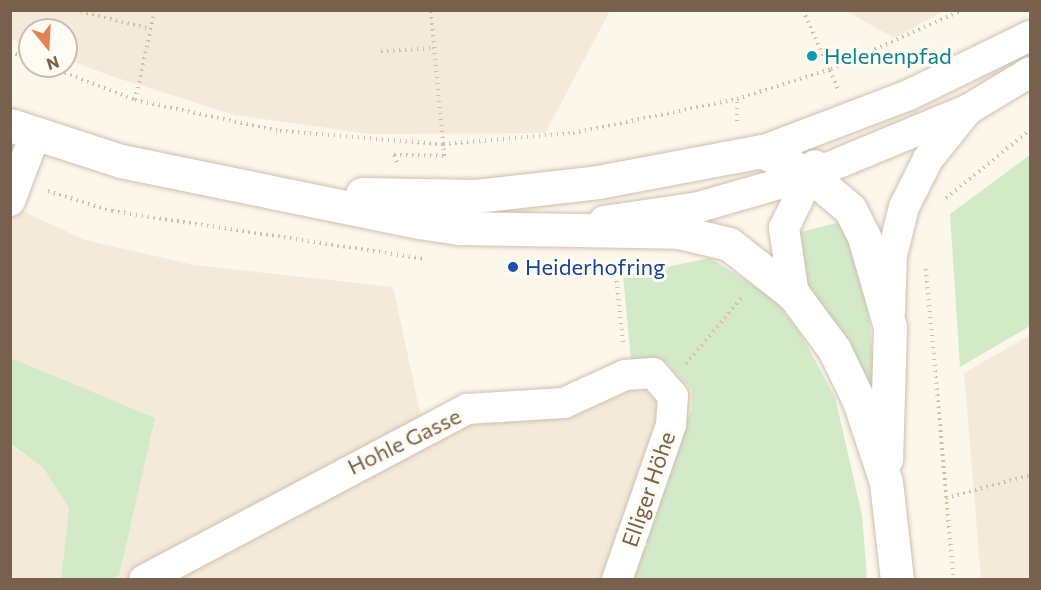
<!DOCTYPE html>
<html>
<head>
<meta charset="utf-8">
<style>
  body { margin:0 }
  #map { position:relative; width:1041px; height:590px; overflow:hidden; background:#fcf7eb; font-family:Commissioner,sans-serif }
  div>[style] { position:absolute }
  .residential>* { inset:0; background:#f4ead9 }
  .green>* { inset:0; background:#d3eac9 }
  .path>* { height:4px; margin-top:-2px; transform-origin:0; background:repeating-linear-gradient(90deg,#d6bea6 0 1.5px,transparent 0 6px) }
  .roads { filter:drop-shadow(0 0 2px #cec0b0) drop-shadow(0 0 2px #cec0b0) }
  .street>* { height:30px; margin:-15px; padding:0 15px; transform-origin:15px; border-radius:15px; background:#fff }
  .secondary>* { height:33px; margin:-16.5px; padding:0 16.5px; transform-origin:16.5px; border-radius:16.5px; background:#fff }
  .dots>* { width:16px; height:16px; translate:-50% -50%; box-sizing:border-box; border:3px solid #fefbf2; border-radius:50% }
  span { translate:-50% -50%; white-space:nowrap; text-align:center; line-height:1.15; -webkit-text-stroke:6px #fefbf2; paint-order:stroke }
  .culture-label { font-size:22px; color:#0d838f }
  .left { translate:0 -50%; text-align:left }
  .transit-label { font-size:22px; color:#164399 }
  .street-label { font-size:22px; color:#77614e }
  .frame { position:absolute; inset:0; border:12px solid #77614e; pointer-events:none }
  .north { position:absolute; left:18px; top:18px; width:60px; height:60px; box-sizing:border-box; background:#fefbf2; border:2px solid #c8bdb0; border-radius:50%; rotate:162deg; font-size:16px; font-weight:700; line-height:24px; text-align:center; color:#77614e }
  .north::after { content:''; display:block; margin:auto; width:21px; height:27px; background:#e18355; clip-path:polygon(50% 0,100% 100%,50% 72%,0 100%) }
</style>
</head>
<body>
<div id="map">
  <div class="residential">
    <i style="clip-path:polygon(10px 11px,11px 10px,610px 11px,545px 133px,371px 134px,235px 115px,111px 76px,66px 59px,66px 30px,30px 30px,30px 46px,11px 39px)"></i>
    <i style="clip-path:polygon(846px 11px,944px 10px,944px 11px,894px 38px)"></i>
    <i style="clip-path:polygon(11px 206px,85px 240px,194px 265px,393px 287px,423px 426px,561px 394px,631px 360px,665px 360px,692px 390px,692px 409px,659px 484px,632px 579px,112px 579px,119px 576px,154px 419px,11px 358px)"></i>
    <i style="clip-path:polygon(1030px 335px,1030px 579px,981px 579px,964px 373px)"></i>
    <i style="clip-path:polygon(10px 444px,44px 469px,69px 508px,61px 579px,11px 579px)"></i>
  </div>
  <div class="green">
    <i style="clip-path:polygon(1030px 155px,1030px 326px,960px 367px,950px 214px)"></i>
    <i style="clip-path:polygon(844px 221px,866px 283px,878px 415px,808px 292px,797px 233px)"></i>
    <i style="clip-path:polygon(710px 258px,772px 297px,799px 331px,835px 397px,862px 515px,867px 579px,632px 579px,659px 484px,692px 409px,692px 390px,665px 360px,631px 360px,623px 276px)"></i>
    <i style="clip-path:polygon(11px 358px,155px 418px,119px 576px,112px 579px,61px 579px,69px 508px,44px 469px,11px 444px)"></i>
  </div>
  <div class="path">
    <i style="left:75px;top:10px;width:78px;rotate:14deg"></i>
    <i style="left:803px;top:10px;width:86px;rotate:66.1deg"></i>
    <i style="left:381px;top:51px;width:52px;rotate:-3.3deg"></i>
    <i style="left:10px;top:52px;width:21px;rotate:19deg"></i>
    <i style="left:48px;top:66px;width:93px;rotate:21.3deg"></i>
    <i style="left:135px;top:100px;width:148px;rotate:12.1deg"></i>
    <i style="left:280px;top:131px;width:164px;rotate:4.6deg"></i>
    <i style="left:443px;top:144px;width:130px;rotate:-4.8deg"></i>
    <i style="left:573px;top:133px;width:167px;rotate:-11.7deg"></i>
    <i style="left:737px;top:99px;width:99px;rotate:-17.7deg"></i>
    <i style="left:831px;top:69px;width:144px;rotate:-24.2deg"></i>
    <i style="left:135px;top:100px;width:92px;rotate:-77.5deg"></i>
    <i style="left:737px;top:121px;width:22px;rotate:-90deg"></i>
    <i style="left:397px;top:162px;width:8px;rotate:-113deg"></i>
    <i style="left:394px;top:155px;width:50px;rotate:1.1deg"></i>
    <i style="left:444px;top:156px;width:147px;rotate:-95.1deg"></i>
    <i style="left:48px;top:191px;width:67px;rotate:17.4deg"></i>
    <i style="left:112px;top:211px;width:316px;rotate:8.7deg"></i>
    <i style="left:946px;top:198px;width:108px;rotate:-39deg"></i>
    <i style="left:615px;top:263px;width:82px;rotate:84.4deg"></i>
    <i style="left:926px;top:269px;width:312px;rotate:84.9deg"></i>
    <i style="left:686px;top:364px;width:89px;rotate:-50deg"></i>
    <i style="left:946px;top:498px;width:87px;rotate:-15.3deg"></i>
  </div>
  <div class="roads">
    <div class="street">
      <i style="left:762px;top:151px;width:157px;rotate:-20.9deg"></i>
      <i style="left:909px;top:95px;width:135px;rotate:-26deg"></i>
      <i style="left:10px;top:201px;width:71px;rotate:-69.3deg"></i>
      <i style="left:604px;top:221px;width:96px;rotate:-8.4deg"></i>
      <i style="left:699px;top:207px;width:116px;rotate:-16.1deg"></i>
      <i style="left:810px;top:175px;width:172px;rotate:-22.5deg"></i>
      <i style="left:969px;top:109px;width:71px;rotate:-31.2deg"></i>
      <i style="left:794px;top:295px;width:68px;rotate:-98.5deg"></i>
      <i style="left:784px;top:228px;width:70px;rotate:-63.8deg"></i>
      <i style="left:890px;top:312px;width:57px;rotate:-88deg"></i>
      <i style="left:892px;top:255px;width:49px;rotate:-76deg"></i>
      <i style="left:904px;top:207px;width:54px;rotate:-63.4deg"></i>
      <i style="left:928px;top:159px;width:59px;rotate:-51.2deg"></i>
      <i style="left:144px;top:580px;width:365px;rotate:-27.9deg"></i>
      <i style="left:467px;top:409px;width:97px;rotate:-3.5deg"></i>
      <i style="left:564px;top:403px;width:67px;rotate:-24.7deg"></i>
      <i style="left:625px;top:375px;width:28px;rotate:-4deg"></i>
      <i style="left:653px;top:373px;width:30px;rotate:49deg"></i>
      <i style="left:673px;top:396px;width:29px;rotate:94deg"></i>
      <i style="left:671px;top:425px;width:164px;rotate:109.2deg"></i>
    </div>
    <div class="secondary">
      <i style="left:10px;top:125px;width:117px;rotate:18deg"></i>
      <i style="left:121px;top:161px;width:304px;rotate:11.6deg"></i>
      <i style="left:419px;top:222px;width:40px;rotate:8.5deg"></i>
      <i style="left:459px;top:228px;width:220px;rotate:1deg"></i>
      <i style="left:679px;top:232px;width:51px;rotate:13.5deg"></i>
      <i style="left:729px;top:244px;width:83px;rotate:38.1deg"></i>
      <i style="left:794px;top:295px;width:67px;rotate:53.5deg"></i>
      <i style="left:834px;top:349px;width:58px;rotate:64.3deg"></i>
      <i style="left:859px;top:401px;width:85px;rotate:71.6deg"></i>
      <i style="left:886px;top:482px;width:99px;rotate:83.6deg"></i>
      <i style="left:362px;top:194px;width:114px;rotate:1deg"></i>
      <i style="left:476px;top:196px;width:123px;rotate:-6.5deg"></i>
      <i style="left:598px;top:182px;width:167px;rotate:-10.7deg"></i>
      <i style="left:762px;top:151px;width:54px;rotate:26.6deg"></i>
      <i style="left:810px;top:175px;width:52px;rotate:40.4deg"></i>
      <i style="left:850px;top:209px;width:31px;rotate:63deg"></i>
      <i style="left:864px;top:237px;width:94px;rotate:73.9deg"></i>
      <i style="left:890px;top:327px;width:132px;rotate:91.7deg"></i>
    </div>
  </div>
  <div class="dots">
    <i style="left:812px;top:56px;background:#0f9aa8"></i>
    <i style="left:513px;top:267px;background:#1a4fb4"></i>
  </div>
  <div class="culture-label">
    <span class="left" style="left:824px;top:56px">Helenenpfad</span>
  </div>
  <div class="transit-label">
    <span class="left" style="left:525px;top:267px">Heiderhofring</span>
  </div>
  <div class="street-label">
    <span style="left:404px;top:441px;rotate:-26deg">Hohle Gasse</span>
    <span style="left:648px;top:489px;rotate:-71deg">Elliger Höhe</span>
  </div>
  <div class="frame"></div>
  <div class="north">N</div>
</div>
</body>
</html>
